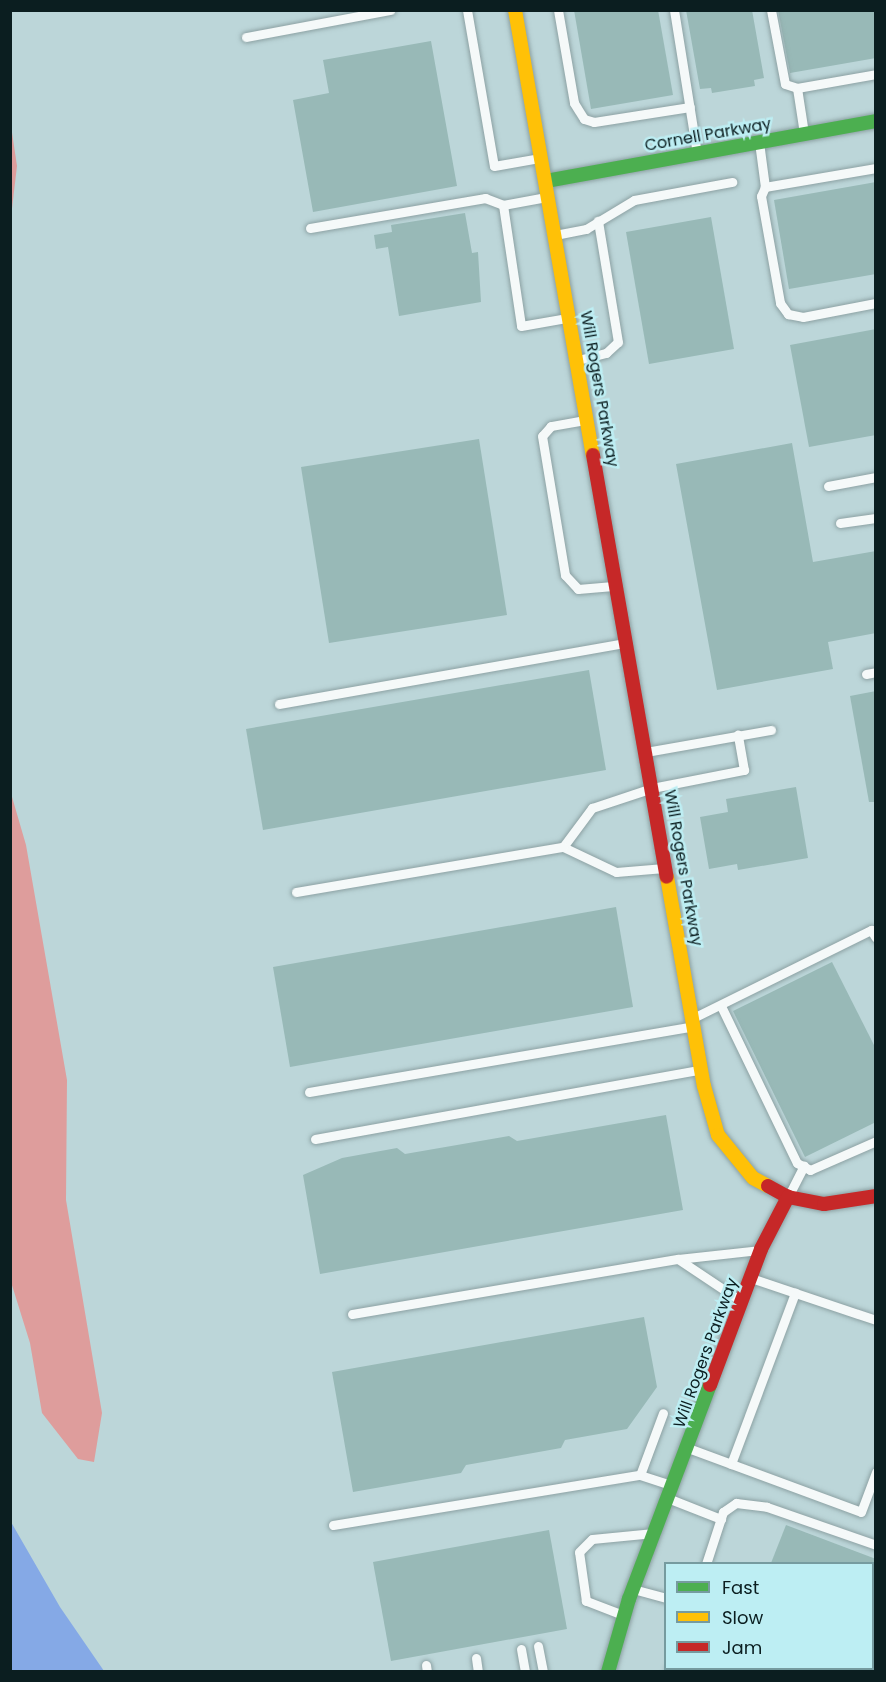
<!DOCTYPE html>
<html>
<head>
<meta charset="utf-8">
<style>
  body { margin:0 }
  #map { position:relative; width:886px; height:1682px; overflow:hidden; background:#bcd6d9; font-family:Poppins,sans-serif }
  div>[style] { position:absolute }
  .forest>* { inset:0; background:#de9d9c }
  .water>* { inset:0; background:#85a9e6 }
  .ferry>* { height:1.5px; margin-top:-0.75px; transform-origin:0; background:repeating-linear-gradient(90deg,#011697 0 8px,transparent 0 14px) }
  .building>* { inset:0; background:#98b9b7 }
  .roads { filter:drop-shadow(0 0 2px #8ca1a3) drop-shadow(0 0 2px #8ca1a3) }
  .lane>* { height:9px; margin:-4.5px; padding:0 4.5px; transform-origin:4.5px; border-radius:4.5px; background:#f5f9f9 }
  .fast>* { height:14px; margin:-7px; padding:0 7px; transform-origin:7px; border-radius:7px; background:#4caf50 }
  .slow>* { height:14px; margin:-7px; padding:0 7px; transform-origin:7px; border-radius:7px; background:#ffc107 }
  .jam>* { height:14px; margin:-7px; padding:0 7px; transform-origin:7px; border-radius:7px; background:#c62828 }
  span { translate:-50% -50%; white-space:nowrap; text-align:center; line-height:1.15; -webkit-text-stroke:5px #bdeef3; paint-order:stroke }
  .street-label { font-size:16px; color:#0b1e20 }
  .frame { position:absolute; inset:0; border:12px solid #0b1e20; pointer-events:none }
  .legend { position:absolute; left:664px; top:1562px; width:210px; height:108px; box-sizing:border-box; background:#bdeef3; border:2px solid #769b9f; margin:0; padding:8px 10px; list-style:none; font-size:18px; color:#0b1e20 }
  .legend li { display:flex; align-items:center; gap:12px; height:30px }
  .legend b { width:30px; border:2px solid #769b9f }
</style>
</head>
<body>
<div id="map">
  <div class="forest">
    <i style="clip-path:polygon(10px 119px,17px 166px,11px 217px,10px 217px)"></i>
    <i style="clip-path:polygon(10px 790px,26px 845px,67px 1080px,66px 1200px,102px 1413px,94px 1462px,78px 1459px,42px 1413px,30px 1343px,11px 1282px)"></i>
  </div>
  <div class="water">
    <i style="clip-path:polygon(11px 1522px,60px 1607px,104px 1671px,11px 1671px)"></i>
  </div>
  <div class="ferry">
    <i style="left:10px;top:1671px;width:1px;rotate:45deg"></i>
  </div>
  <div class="building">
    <i style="clip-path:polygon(574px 10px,658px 10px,673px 95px,591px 109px)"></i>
    <i style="clip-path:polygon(686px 10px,752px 10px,764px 78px,754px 80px,755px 86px,712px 93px,711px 88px,700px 89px)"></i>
    <i style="clip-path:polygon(778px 10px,876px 10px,876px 58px,790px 73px)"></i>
    <i style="clip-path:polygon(431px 41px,457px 186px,313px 212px,293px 100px,329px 93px,323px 60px)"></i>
    <i style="clip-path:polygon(876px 182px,876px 274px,789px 289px,774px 200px)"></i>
    <i style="clip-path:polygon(465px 213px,472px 253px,478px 252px,481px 302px,399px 316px,388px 247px,376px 249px,374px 235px,392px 232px,391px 225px)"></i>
    <i style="clip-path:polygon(711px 217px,734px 349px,649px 364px,626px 232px)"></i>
    <i style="clip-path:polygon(876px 329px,876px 435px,809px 447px,790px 345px)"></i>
    <i style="clip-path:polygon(479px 439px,507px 615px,329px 643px,301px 467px)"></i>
    <i style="clip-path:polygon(792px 443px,813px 562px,876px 551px,876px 633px,828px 642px,833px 669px,717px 690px,676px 464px)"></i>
    <i style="clip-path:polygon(589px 670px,606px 770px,263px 830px,246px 729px)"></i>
    <i style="clip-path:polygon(876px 691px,876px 802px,869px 802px,850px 696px)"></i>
    <i style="clip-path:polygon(796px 787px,808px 858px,738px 870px,737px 864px,709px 869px,700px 817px,728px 812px,726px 799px)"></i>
    <i style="clip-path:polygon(616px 907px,633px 1007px,290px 1067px,273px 967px)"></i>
    <i style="clip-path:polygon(832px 962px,876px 1049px,876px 1122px,805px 1157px,733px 1011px)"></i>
    <i style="clip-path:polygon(666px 1115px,683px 1210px,320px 1274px,303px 1175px,342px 1158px,397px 1148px,405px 1154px,509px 1136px,517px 1141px)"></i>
    <i style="clip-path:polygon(644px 1317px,657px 1387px,627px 1429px,565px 1440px,561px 1448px,466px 1465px,461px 1473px,353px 1492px,332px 1372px)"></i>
    <i style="clip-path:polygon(786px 1525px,876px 1559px,876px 1563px,771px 1563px)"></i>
    <i style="clip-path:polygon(549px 1530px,567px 1629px,391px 1661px,373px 1562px)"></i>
  </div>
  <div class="roads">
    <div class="lane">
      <i style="left:467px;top:10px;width:158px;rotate:80.2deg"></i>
      <i style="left:494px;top:166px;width:47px;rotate:-9.9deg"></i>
      <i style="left:558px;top:10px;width:94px;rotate:80.2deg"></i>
      <i style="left:574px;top:103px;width:19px;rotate:58deg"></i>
      <i style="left:584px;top:119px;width:10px;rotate:17deg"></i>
      <i style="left:594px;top:122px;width:97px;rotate:-8.9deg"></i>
      <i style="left:674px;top:10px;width:145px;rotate:80.9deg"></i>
      <i style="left:771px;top:10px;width:75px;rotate:79.3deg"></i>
      <i style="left:785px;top:84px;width:13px;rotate:18deg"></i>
      <i style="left:797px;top:88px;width:80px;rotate:-10deg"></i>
      <i style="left:246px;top:37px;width:147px;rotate:-10.6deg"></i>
      <i style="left:797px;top:88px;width:46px;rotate:81.2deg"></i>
      <i style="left:759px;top:142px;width:45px;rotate:82.4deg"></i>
      <i style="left:876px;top:168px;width:113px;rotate:170.3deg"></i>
      <i style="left:765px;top:187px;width:10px;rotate:114deg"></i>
      <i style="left:761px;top:196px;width:109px;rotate:79.9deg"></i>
      <i style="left:780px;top:303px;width:14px;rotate:54deg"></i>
      <i style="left:788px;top:314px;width:15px;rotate:11deg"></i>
      <i style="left:803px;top:317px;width:74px;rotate:-10.9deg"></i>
      <i style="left:503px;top:205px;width:122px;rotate:81.5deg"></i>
      <i style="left:521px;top:326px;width:47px;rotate:-9.9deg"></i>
      <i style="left:310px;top:228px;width:178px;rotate:-9.7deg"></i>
      <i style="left:485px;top:198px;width:19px;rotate:21deg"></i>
      <i style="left:503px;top:205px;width:44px;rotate:-10.5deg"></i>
      <i style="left:555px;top:235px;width:32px;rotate:-11deg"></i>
      <i style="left:586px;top:229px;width:56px;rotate:-31.1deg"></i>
      <i style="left:634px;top:200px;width:100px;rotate:-10.4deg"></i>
      <i style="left:578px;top:360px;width:29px;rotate:-14deg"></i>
      <i style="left:606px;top:353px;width:16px;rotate:-43deg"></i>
      <i style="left:618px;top:342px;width:123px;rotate:-99.4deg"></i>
      <i style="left:585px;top:420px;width:35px;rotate:170deg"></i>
      <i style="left:551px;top:426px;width:13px;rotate:132deg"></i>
      <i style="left:542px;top:436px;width:141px;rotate:80.6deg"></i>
      <i style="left:565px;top:575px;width:19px;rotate:47deg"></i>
      <i style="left:578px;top:589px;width:38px;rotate:-5deg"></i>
      <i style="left:828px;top:486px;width:49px;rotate:-10.6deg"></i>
      <i style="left:840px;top:523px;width:36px;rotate:-8deg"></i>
      <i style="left:866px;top:674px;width:10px;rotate:-11deg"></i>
      <i style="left:279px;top:704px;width:350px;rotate:-10deg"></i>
      <i style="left:646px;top:752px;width:127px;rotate:-10deg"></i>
      <i style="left:664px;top:868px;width:48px;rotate:175.2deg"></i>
      <i style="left:616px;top:872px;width:59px;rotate:-154.7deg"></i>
      <i style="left:563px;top:847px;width:49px;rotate:-53.4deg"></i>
      <i style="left:592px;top:808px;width:63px;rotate:-18.4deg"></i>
      <i style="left:652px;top:788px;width:94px;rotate:-11.1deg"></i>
      <i style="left:744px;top:770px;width:36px;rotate:-100deg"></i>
      <i style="left:296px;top:892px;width:271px;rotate:-9.6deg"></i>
      <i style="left:721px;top:1006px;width:174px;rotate:64.2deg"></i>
      <i style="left:797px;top:1163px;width:15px;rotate:28deg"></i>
      <i style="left:810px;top:1170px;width:72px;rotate:-23.7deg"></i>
      <i style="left:693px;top:1018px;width:199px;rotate:-26.3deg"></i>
      <i style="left:871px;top:930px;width:9px;rotate:58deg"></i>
      <i style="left:309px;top:1092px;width:387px;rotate:-9.7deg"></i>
      <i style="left:315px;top:1139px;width:390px;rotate:-10.2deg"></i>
      <i style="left:789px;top:1195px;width:33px;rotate:-63deg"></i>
      <i style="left:678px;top:1259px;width:76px;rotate:33.7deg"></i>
      <i style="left:751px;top:1278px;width:132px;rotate:18.6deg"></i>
      <i style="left:352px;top:1314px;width:331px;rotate:-9.6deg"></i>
      <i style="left:678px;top:1259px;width:81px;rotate:-6.3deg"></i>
      <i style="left:688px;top:1448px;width:184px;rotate:20.3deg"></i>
      <i style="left:861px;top:1512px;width:43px;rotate:-69.4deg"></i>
      <i style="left:731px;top:1464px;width:183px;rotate:-69.5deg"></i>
      <i style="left:640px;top:1475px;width:66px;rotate:-69.6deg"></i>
      <i style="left:670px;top:1499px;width:55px;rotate:21.4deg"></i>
      <i style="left:333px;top:1525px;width:311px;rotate:-9.3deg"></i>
      <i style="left:640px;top:1475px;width:32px;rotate:18deg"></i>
      <i style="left:706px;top:1564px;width:55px;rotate:-71.9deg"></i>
      <i style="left:723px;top:1512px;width:16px;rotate:-35deg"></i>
      <i style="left:736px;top:1503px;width:31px;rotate:7deg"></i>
      <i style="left:767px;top:1507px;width:115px;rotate:19.2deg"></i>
      <i style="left:633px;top:1589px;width:34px;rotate:15deg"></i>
      <i style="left:623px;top:1615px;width:40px;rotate:-159deg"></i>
      <i style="left:586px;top:1601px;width:49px;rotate:-98.1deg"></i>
      <i style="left:579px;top:1552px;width:18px;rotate:-45deg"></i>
      <i style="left:592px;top:1539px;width:62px;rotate:-5.5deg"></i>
      <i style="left:538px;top:1646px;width:26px;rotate:79deg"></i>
      <i style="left:521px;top:1649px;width:23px;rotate:80deg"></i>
      <i style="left:476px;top:1658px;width:14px;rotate:82deg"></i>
      <i style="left:426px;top:1665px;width:7px;rotate:82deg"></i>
      <i style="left:670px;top:1672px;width:4px;rotate:-76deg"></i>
    </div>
    <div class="fast">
      <i style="left:546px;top:181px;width:335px;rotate:-10.3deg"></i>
      <i style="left:608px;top:1672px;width:76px;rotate:-74deg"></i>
      <i style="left:629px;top:1599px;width:229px;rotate:-69.3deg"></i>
    </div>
    <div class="slow">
      <i style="left:515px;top:10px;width:452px;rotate:80.1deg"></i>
      <i style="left:667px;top:877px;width:212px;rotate:80deg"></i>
      <i style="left:704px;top:1086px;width:51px;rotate:74.1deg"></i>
      <i style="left:718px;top:1135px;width:55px;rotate:50.9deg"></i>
      <i style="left:753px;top:1178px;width:17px;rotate:28deg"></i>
    </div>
    <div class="jam">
      <i style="left:593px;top:455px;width:428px;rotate:80.1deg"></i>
      <i style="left:768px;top:1186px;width:23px;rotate:29deg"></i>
      <i style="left:788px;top:1197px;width:37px;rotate:11deg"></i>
      <i style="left:824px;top:1204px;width:53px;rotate:-8.7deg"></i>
      <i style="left:710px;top:1385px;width:145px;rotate:-69.4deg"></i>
      <i style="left:761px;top:1249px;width:59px;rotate:-62.6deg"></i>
    </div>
  </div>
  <div class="street-label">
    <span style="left:708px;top:135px;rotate:-10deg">Cornell Parkway</span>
    <span style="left:599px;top:389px;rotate:80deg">Will Rogers Parkway</span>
    <span style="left:683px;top:868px;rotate:80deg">Will Rogers Parkway</span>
    <span style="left:706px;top:1353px;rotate:-70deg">Will Rogers Parkway</span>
  </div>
  <div class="frame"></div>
  <ul class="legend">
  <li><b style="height:8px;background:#4caf50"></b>Fast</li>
  <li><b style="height:8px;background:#ffc107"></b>Slow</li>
  <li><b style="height:8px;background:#c62828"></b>Jam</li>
  </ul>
</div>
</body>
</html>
